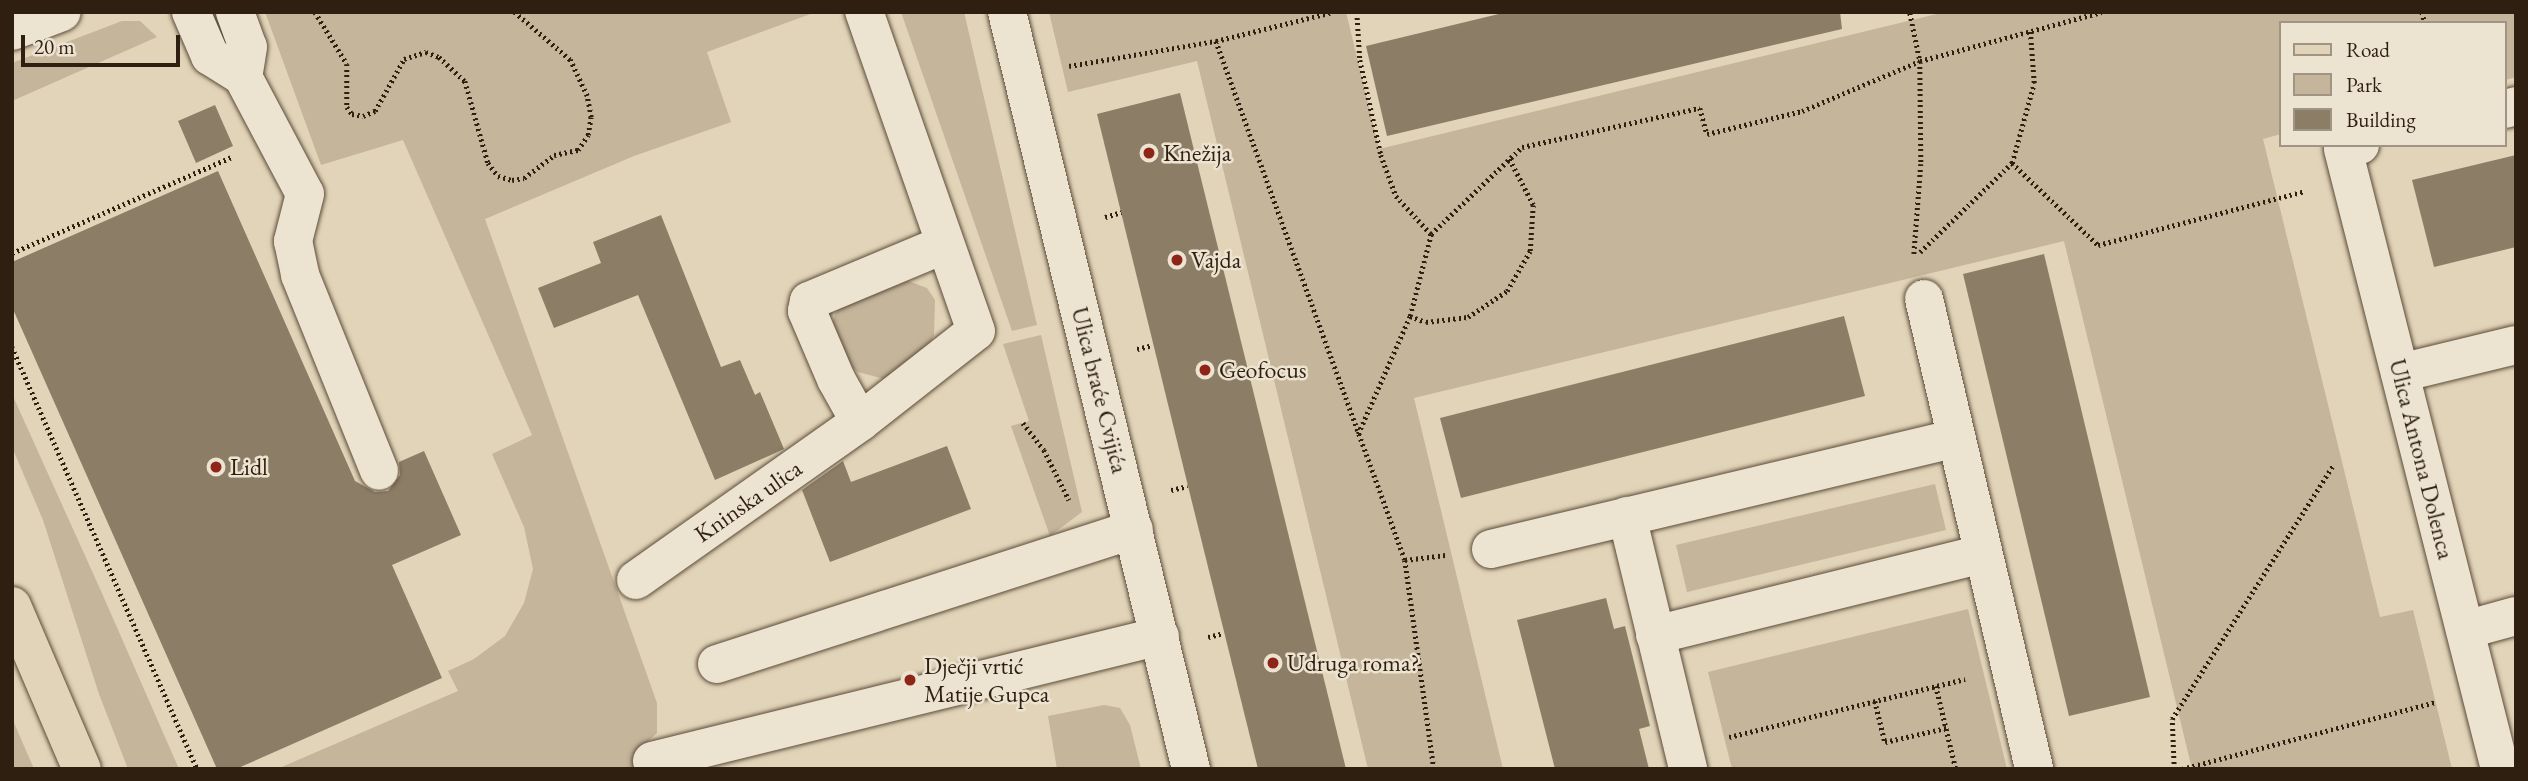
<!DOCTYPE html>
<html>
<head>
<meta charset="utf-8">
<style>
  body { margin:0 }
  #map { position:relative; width:2528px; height:781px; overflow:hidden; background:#e2d4b8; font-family:"EB Garamond",serif }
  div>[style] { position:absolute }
  .green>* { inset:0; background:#c4b59b }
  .building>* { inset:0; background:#8c7d67 }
  .path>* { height:4.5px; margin-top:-2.25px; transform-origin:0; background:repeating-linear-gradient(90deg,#2f1f10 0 2px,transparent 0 5.5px) }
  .roads { filter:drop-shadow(0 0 2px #5c4c3a) drop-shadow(0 0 2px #5c4c3a) }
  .minor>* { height:38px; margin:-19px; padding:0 19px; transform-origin:19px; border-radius:19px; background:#ece3d1 }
  .major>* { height:38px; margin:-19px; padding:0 19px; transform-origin:19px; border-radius:19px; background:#e2d4b8 }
  .dots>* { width:19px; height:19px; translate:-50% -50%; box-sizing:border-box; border:4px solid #ece3d1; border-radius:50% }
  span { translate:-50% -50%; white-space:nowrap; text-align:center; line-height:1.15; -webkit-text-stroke:5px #ece3d1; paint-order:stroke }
  .poi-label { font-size:24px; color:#2f1f10 }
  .left { translate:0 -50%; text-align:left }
  .street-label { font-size:24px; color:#2f1f10 }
  .frame { position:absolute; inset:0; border:14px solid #2f1f10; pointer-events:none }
  .legend { position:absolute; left:2279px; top:21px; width:228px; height:126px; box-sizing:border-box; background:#ece3d1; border:2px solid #a09584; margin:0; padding:9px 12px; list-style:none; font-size:21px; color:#2f1f10 }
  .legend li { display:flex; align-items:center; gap:14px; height:35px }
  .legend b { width:35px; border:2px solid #a09584 }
  .scale { position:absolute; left:21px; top:35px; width:159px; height:32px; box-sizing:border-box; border:4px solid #2f1f10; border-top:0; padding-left:9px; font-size:21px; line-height:24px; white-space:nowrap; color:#2f1f10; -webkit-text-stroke:5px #ece3d1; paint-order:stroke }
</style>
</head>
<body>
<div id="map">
  <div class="green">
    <i style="clip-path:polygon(265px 12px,816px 12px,707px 52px,731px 122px,634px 156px,485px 219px,657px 703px,657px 733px,646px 743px,653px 769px,277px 769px,458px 691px,448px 671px,474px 659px,505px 636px,524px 603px,533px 569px,524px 527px,492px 454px,532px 435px,403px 140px,321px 165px)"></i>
    <i style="clip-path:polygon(901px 12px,964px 12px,1037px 325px,1012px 331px)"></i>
    <i style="clip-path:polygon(1049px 12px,1346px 12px,1379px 149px,1945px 12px,2516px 12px,2516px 77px,2505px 80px,2505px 23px,2281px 23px,2281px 134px,2263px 139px,2380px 617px,2413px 610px,2452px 769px,2192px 769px,2064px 241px,1414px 398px,1503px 769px,1368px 769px,1197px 61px,1068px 92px)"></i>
    <i style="clip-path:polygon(122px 21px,140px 21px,157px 37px,12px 101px,12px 63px)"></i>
    <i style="clip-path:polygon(903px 279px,927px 288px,935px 300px,934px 335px,922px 357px,888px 380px,858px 372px,843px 360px,832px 324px,836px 312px,851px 297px)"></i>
    <i style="clip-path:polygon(1041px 335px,1082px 512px,1050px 536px,1011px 426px,1029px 421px,1003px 344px)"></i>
    <i style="clip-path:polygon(12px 394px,101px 591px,179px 769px,128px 769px,99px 694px,43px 520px,12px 447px)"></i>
    <i style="clip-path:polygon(1935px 484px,1946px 530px,1687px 592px,1676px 545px)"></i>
    <i style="clip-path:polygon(1968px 609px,2007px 769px,1732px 769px,1708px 672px)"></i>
    <i style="clip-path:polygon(1104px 705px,1120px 708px,1130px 725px,1141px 769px,1057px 769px,1048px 716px)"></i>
    <i style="clip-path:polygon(12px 718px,34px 769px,15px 769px,12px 764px)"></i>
  </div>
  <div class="building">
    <i style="clip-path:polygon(1507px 12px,1840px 12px,1842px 29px,1387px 136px,1366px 46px)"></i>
    <i style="clip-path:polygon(1180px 93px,1346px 769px,1258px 769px,1188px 486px,1097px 114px)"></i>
    <i style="clip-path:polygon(215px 105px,233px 146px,196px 163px,178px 121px)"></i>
    <i style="clip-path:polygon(2516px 155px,2516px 247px,2434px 267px,2412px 180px)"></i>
    <i style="clip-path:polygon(218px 171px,355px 481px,375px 492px,388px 491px,400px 475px,399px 462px,424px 451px,461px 535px,392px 565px,442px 678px,236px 769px,217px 769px,12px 307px,12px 262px)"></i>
    <i style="clip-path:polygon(661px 215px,721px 367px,740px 360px,755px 395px,760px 392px,784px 449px,715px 480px,638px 295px,554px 328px,538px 288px,601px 263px,593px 242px)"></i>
    <i style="clip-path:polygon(2044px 254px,2150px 697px,2069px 716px,1963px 274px)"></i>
    <i style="clip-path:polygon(1844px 316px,1865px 396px,1461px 498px,1440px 418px)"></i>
    <i style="clip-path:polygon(947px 446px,971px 509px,830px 562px,802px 490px,843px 461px,851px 482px)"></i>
    <i style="clip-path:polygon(1606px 598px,1614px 629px,1625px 626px,1650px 726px,1639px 729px,1649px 769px,1555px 769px,1517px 620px)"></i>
  </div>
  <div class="path">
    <i style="left:315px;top:12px;width:61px;rotate:58.4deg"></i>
    <i style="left:347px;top:64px;width:43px;rotate:90deg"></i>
    <i style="left:347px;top:107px;width:9px;rotate:54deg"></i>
    <i style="left:352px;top:114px;width:11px;rotate:10deg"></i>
    <i style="left:363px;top:116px;width:13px;rotate:-23deg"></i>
    <i style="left:375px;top:111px;width:60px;rotate:-60.9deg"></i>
    <i style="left:404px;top:59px;width:23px;rotate:-18deg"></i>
    <i style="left:426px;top:52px;width:14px;rotate:21deg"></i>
    <i style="left:439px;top:57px;width:35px;rotate:43deg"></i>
    <i style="left:465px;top:81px;width:85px;rotate:74.3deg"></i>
    <i style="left:488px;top:163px;width:16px;rotate:52deg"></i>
    <i style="left:498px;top:176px;width:15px;rotate:16deg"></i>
    <i style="left:512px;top:180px;width:12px;rotate:-9deg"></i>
    <i style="left:524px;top:178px;width:38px;rotate:-37deg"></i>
    <i style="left:554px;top:155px;width:25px;rotate:-12deg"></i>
    <i style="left:578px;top:150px;width:18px;rotate:-56deg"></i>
    <i style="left:588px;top:135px;width:18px;rotate:-81deg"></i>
    <i style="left:591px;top:117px;width:21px;rotate:-101deg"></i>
    <i style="left:587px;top:96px;width:40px;rotate:-115deg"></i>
    <i style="left:570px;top:60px;width:74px;rotate:-139.4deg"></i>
    <i style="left:1357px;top:12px;width:48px;rotate:86.4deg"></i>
    <i style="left:1360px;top:60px;width:97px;rotate:77.5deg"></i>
    <i style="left:1381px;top:155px;width:44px;rotate:69.9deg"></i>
    <i style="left:1396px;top:196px;width:52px;rotate:47.4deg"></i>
    <i style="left:2422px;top:12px;width:11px;rotate:75deg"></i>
    <i style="left:1910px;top:13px;width:49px;rotate:78.2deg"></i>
    <i style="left:1920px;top:61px;width:103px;rotate:89.4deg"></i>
    <i style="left:1921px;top:164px;width:90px;rotate:94.4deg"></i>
    <i style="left:1216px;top:41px;width:552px;rotate:69.99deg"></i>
    <i style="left:1405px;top:560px;width:211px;rotate:82.1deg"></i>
    <i style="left:1069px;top:66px;width:149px;rotate:-9.7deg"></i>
    <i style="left:1216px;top:41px;width:121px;rotate:-13.9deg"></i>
    <i style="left:2012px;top:163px;width:83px;rotate:-74.6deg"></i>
    <i style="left:2034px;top:83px;width:53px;rotate:-94.3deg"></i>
    <i style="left:1105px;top:217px;width:17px;rotate:-17deg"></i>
    <i style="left:1920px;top:252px;width:128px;rotate:-44.1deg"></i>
    <i style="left:2012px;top:163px;width:119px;rotate:43.6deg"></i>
    <i style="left:2098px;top:245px;width:214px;rotate:-14.6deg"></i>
    <i style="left:12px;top:253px;width:240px;rotate:-23.6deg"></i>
    <i style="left:1410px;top:316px;width:17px;rotate:21deg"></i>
    <i style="left:1426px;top:322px;width:42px;rotate:-6.8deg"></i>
    <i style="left:1468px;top:317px;width:47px;rotate:-33.7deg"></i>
    <i style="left:1507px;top:291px;width:46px;rotate:-60.1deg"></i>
    <i style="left:1530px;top:251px;width:46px;rotate:-86.3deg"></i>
    <i style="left:1533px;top:205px;width:54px;rotate:-117.5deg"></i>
    <i style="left:12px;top:347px;width:461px;rotate:66.3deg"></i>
    <i style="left:1137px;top:349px;width:16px;rotate:-14deg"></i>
    <i style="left:1023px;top:423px;width:34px;rotate:52deg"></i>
    <i style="left:1044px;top:450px;width:56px;rotate:63.4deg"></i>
    <i style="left:1358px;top:434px;width:129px;rotate:-66.2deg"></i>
    <i style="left:1410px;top:316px;width:85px;rotate:-75.6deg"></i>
    <i style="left:1431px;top:234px;width:126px;rotate:-43.7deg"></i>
    <i style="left:1522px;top:147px;width:182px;rotate:-12.4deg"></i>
    <i style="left:1700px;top:108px;width:27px;rotate:75deg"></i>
    <i style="left:1707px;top:134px;width:98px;rotate:-13.6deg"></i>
    <i style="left:1802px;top:111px;width:128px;rotate:-23deg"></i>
    <i style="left:1920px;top:61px;width:188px;rotate:-15.1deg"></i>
    <i style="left:1171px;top:490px;width:17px;rotate:-13deg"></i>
    <i style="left:1405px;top:560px;width:41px;rotate:-7deg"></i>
    <i style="left:1208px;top:637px;width:16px;rotate:-14deg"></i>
    <i style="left:1936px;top:686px;width:85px;rotate:76.5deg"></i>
    <i style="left:1875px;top:701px;width:42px;rotate:76.3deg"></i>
    <i style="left:1885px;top:742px;width:63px;rotate:-12.9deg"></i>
    <i style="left:1729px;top:737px;width:243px;rotate:-13.8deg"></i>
    <i style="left:2174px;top:769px;width:50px;rotate:-92.3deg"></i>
    <i style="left:2172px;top:719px;width:301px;rotate:-57.6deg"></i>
    <i style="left:2182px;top:769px;width:262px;rotate:-14.8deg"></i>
  </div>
  <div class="roads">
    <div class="minor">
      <i style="left:191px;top:12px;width:48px;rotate:66.6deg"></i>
      <i style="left:210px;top:56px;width:39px;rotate:32deg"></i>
      <i style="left:243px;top:77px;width:132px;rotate:62.1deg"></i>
      <i style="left:305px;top:194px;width:49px;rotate:104.3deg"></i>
      <i style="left:293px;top:241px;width:35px;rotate:78deg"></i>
      <i style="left:300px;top:275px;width:211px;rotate:68deg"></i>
      <i style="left:235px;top:12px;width:37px;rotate:70deg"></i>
      <i style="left:248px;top:47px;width:30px;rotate:99deg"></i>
      <i style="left:1007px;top:12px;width:779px;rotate:76.34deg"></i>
      <i style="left:12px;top:31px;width:53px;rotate:-20.8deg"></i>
      <i style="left:2505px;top:109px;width:11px;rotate:-15deg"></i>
      <i style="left:2360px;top:145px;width:17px;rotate:167deg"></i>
      <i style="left:2343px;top:149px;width:640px;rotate:75.79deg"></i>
      <i style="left:1924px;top:299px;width:483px;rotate:76.8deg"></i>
      <i style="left:2400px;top:373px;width:119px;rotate:-13.6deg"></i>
      <i style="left:860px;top:422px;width:49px;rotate:-119.2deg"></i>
      <i style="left:836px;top:379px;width:74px;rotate:-113.1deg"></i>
      <i style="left:807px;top:311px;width:10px;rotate:-79deg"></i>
      <i style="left:809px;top:301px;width:147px;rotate:-22.7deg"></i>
      <i style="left:1627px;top:516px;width:260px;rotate:76.4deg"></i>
      <i style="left:1491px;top:549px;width:478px;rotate:-13.4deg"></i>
      <i style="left:636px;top:580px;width:274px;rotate:-35.2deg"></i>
      <i style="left:860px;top:422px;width:147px;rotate:-38.1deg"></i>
      <i style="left:976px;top:331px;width:338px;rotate:-109.3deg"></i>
      <i style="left:2465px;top:630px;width:53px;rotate:-15.4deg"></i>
      <i style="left:1655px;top:635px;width:338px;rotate:-13.9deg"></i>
      <i style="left:717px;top:664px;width:438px;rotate:-17.9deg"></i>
      <i style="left:652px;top:761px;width:523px;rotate:-13.82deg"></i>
    </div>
    <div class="major">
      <i style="left:12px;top:606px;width:177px;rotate:66.8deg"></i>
    </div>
  </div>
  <div class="dots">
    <i style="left:1149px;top:153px;background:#8f2418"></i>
    <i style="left:1177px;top:260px;background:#8f2418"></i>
    <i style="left:1205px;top:370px;background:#8f2418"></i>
    <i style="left:216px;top:467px;background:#8f2418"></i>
    <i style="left:1273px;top:663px;background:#8f2418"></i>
    <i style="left:910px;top:680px;background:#8f2418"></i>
  </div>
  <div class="poi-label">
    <span class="left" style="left:1163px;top:153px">Knežija</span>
    <span class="left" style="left:1191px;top:260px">Vajda</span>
    <span class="left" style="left:1219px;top:370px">Geofocus</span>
    <span class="left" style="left:230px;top:467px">Lidl</span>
    <span class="left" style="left:1287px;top:663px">Udruga roma?</span>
    <span class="left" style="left:924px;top:680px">Dječji vrtić<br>Matije Gupca</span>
  </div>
  <div class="street-label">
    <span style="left:1100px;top:390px;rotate:76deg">Ulica braće Cvijića</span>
    <span style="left:2422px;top:459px;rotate:76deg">Ulica Antona Dolenca</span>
    <span style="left:748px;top:501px;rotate:-35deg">Kninska ulica</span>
  </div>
  <div class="frame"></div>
  <ul class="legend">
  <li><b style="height:9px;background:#e2d4b8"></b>Road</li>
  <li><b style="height:19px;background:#c4b59b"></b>Park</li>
  <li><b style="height:19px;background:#8c7d67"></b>Building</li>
  </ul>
  <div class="scale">20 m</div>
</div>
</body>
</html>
